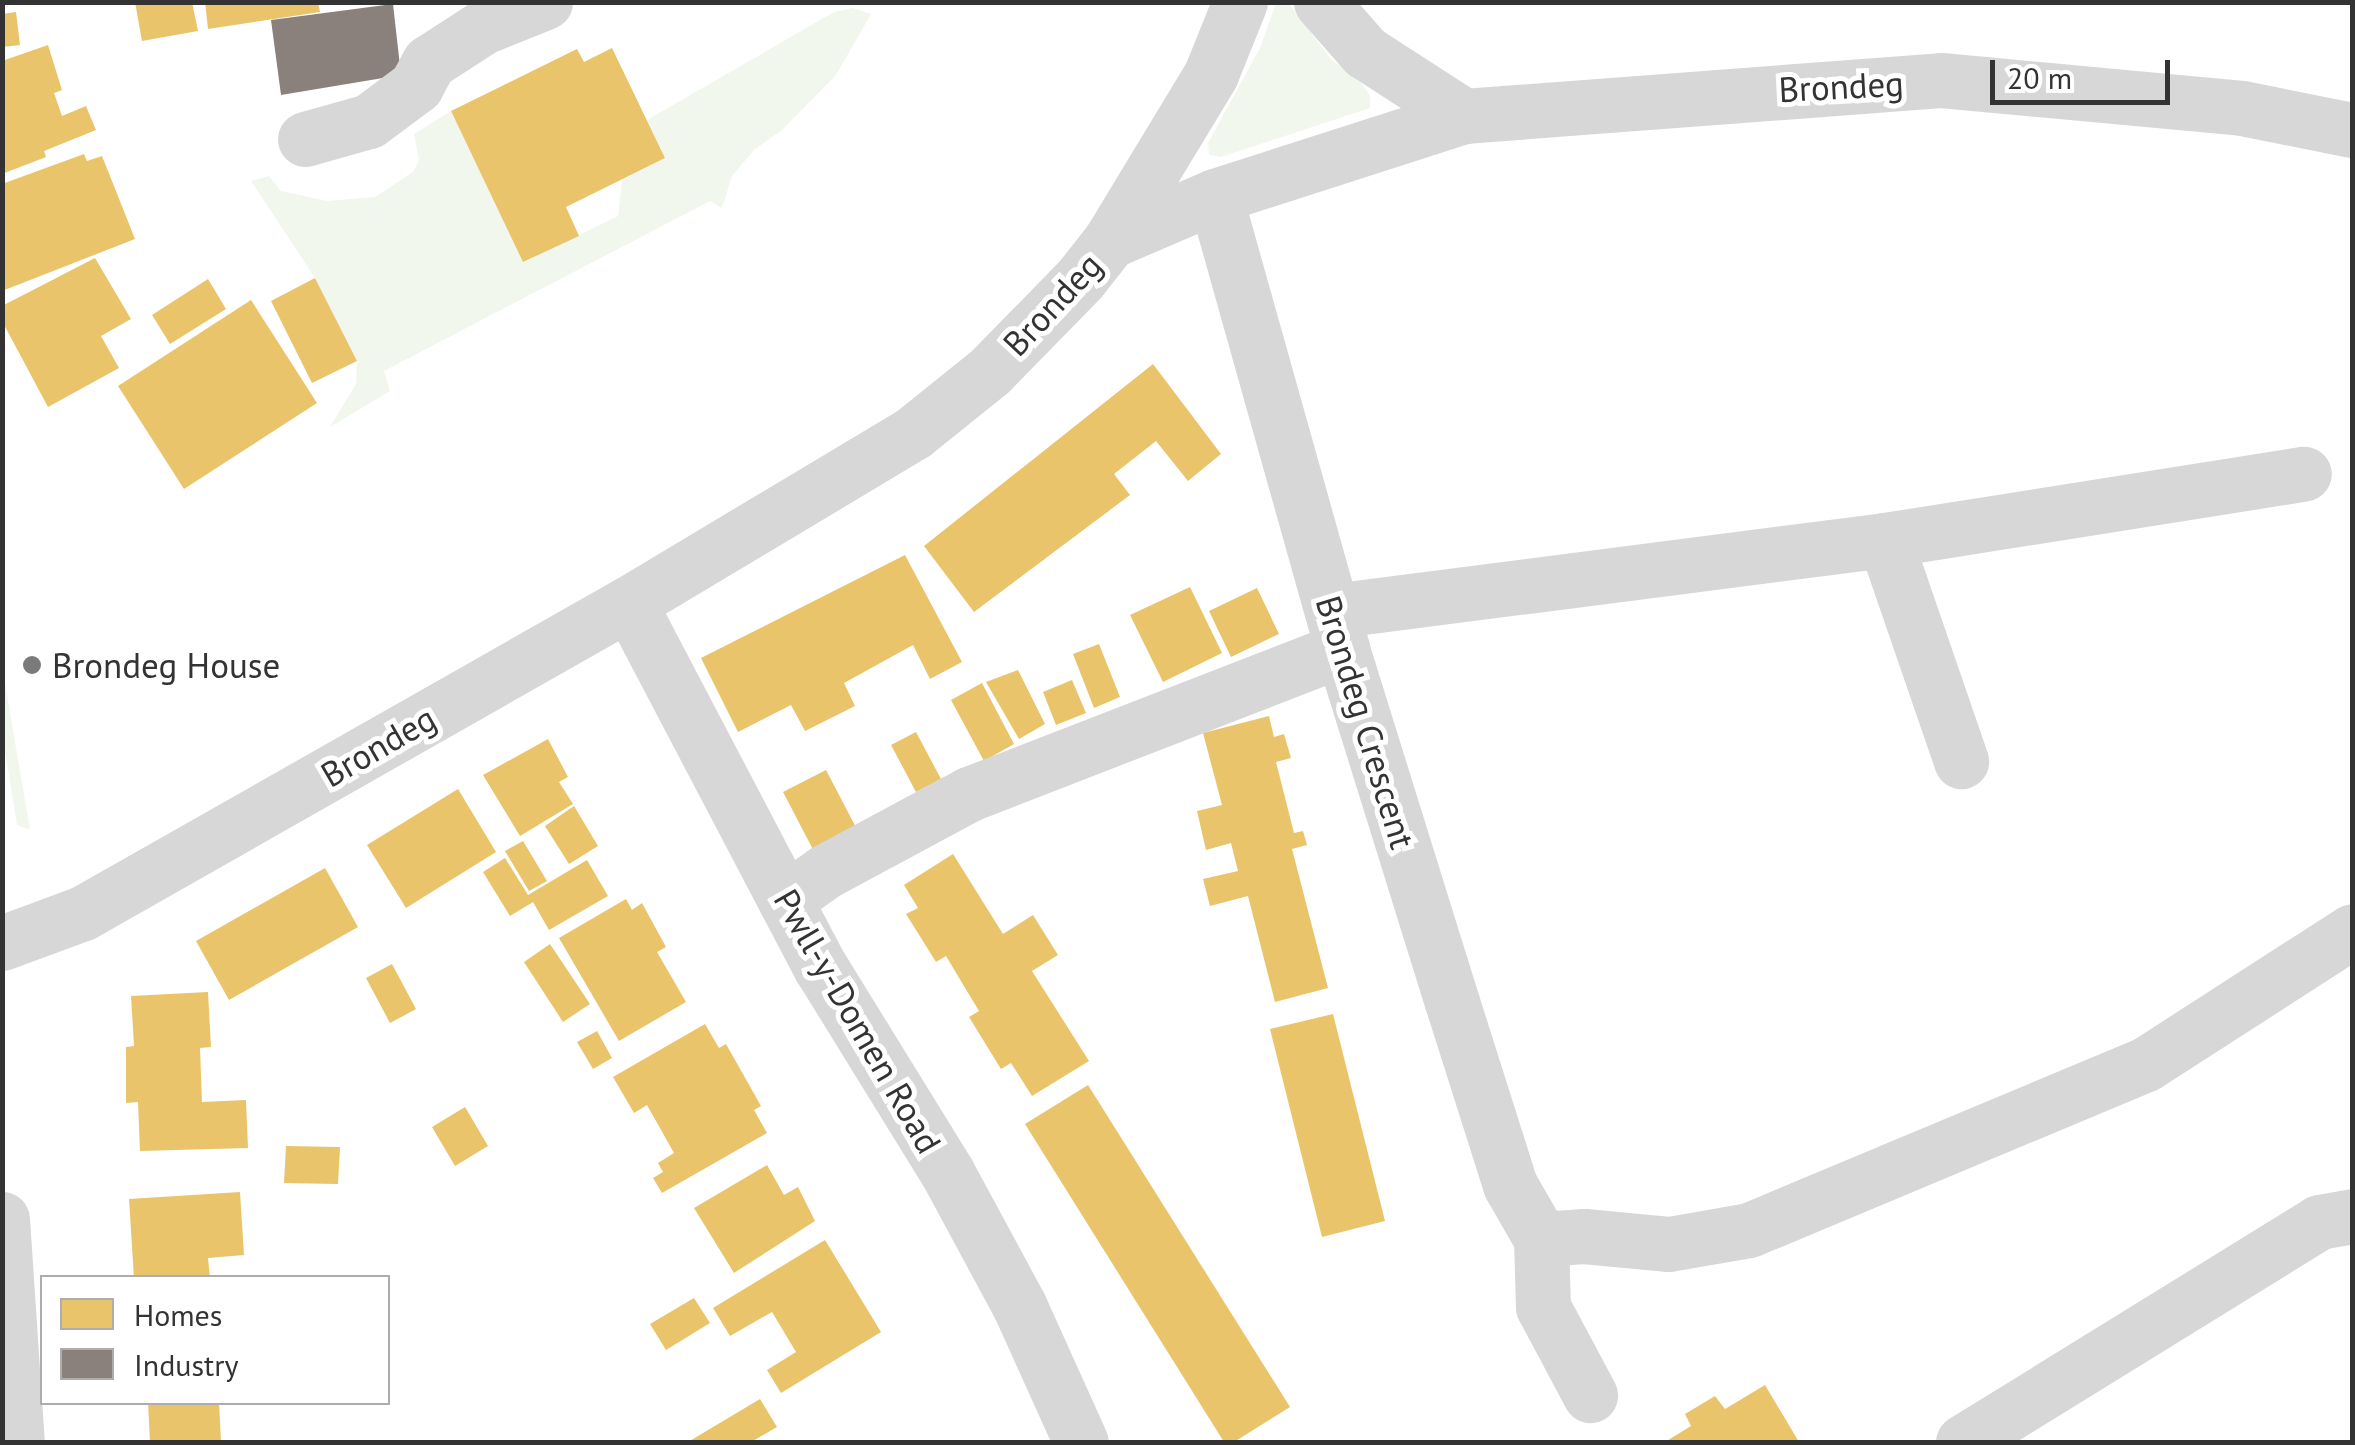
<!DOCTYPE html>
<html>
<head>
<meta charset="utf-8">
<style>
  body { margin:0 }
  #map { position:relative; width:2355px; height:1445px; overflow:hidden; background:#fff; font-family:"PT Sans",sans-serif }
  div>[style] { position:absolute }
  .green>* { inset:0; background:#f2f7ee }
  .homes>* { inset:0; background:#e9c46a }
  .industry>* { inset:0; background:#8a817c }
  .minor>* { height:55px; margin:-27.5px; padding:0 27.5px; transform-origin:27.5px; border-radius:27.5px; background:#d7d7d7 }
  .dots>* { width:28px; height:28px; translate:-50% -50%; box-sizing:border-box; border:5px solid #fff; border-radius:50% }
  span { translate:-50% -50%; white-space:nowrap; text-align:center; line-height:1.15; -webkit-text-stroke:10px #fff; paint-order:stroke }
  .street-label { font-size:35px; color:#333 }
  .poi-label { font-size:35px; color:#333 }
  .left { translate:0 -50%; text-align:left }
  .frame { position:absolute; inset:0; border:5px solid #333; pointer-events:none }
  .legend { position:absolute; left:40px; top:1275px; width:350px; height:130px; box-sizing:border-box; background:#fff; border:2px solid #adadad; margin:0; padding:12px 18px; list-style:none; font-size:30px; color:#333 }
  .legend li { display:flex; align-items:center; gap:20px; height:50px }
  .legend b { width:50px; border:2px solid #adadad }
  .scale { position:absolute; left:1990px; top:60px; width:180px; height:45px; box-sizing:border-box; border:5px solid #333; border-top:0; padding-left:12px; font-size:30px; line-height:35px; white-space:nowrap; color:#333; -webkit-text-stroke:8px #fff; paint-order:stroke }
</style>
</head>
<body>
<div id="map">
  <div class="green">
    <i style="clip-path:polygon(1276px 3px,1288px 3px,1331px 59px,1358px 79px,1370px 95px,1370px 108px,1221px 157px,1209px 155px,1208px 143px,1260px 48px)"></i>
    <i style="clip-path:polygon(853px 8px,871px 14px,836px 75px,782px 130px,754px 150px,732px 176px,722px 208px,710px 201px,384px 371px,390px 391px,330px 427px,356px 384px,357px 361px,315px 278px,251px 181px,269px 176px,281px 191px,327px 201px,375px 197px,413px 172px,419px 160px,414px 134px,451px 111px,524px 262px,618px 216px,622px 180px,665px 158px,647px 120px,834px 12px)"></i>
    <i style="clip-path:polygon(2px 671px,3px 671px,30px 830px,17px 825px,3px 739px)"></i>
  </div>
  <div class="homes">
    <i style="clip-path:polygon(135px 2px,192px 2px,198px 31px,142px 41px)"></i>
    <i style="clip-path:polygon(205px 2px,318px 2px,320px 12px,208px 29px)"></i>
    <i style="clip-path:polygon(16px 12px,20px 45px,2px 47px,2px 14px)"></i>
    <i style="clip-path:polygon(48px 45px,62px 90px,54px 93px,62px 116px,86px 106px,96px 130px,44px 151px,46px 157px,2px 174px,2px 61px)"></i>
    <i style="clip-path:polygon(612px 48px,665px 158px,566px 207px,579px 236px,523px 262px,451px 111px,577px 49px,584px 62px)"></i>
    <i style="clip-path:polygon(84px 154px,87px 161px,102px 156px,135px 239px,2px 291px,2px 184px)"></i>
    <i style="clip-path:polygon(95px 258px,131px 319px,101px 336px,119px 368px,48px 407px,2px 321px,2px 306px)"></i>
    <i style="clip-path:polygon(315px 278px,357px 361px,312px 383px,271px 301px)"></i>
    <i style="clip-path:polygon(208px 279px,226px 309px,170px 344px,152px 315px)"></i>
    <i style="clip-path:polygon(251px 300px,317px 403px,184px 489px,118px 386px)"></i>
    <i style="clip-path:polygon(1153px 364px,1221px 454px,1188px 481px,1156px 441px,1114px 474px,1130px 495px,974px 612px,924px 546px)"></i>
    <i style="clip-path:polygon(905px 555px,962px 662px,930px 679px,913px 645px,844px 683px,855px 706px,805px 731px,791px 705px,738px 732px,701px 658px)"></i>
    <i style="clip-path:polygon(1190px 587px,1222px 653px,1163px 682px,1130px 615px)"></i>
    <i style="clip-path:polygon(1257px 588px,1279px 634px,1231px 657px,1209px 611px)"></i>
    <i style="clip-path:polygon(1099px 644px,1120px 697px,1094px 708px,1073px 654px)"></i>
    <i style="clip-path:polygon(1018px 670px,1045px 724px,1019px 739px,986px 682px)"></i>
    <i style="clip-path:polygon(1072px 680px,1086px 713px,1056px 725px,1043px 692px)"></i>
    <i style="clip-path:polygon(982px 683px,1014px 744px,984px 761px,951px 700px)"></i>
    <i style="clip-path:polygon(1269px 716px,1274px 737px,1284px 734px,1291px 758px,1276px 762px,1294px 833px,1303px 831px,1307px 845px,1292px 849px,1328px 988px,1275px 1002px,1248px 896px,1210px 906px,1203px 879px,1238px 871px,1231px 843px,1206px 850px,1197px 811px,1222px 805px,1203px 733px)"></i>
    <i style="clip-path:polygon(916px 732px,941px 779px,916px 792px,891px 745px)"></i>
    <i style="clip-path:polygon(548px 739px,568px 777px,559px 782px,573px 804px,520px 836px,483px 775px)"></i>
    <i style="clip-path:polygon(826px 770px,861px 837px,818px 859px,783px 792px)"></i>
    <i style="clip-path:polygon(458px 789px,496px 852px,406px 908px,367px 845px)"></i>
    <i style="clip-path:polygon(574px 806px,598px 846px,569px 864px,545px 826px)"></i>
    <i style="clip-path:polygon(523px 841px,547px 881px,529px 891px,505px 851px)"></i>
    <i style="clip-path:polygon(953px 854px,1003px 934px,1033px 915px,1058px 955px,1032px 971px,1089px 1061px,1032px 1096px,1011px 1063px,1001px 1069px,969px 1017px,979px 1011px,946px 956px,936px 962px,906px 914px,918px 908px,904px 885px)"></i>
    <i style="clip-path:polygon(505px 858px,528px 895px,587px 860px,608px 896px,549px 930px,533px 902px,510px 916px,483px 872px)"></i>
    <i style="clip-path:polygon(325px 868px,358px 927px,229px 1000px,196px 941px)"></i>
    <i style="clip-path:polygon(626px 899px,632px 910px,642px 903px,666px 947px,657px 952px,686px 1002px,619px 1041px,559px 938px)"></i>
    <i style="clip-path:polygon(550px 944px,590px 1004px,563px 1022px,524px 962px)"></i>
    <i style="clip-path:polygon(392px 964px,416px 1009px,390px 1023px,366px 978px)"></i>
    <i style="clip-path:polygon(208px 992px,211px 1047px,200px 1048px,202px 1102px,246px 1100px,248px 1148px,140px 1151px,138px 1102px,126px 1103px,126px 1047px,134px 1046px,131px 996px)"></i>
    <i style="clip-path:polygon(1333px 1014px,1385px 1221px,1322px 1237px,1270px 1029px)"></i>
    <i style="clip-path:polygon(705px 1024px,719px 1048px,726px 1044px,761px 1106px,754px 1110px,767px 1133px,662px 1193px,653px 1178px,663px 1172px,658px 1163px,674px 1153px,647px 1105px,634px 1113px,613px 1077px)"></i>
    <i style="clip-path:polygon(597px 1031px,612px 1058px,593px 1069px,577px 1042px)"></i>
    <i style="clip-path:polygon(1088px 1085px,1290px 1407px,1234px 1442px,1224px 1442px,1025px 1124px)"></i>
    <i style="clip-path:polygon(465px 1107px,488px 1146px,455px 1166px,432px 1127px)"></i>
    <i style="clip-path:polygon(286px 1146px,340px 1147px,338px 1184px,284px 1183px)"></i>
    <i style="clip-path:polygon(767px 1165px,784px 1195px,798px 1187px,815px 1221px,734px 1273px,694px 1208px)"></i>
    <i style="clip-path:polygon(240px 1192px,244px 1255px,208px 1258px,210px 1278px,134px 1278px,129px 1199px)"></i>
    <i style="clip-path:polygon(825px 1240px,881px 1332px,781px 1393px,767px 1370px,796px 1352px,772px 1312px,730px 1336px,713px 1308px)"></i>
    <i style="clip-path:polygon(694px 1298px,710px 1323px,666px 1350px,650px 1324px)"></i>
    <i style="clip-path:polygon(1765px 1385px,1799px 1442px,1665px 1442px,1691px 1426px,1685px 1414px,1715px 1396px,1725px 1409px)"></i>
    <i style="clip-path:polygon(760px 1399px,777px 1427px,751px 1442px,688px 1442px)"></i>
    <i style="clip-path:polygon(148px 1402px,219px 1402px,221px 1442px,150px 1442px)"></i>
  </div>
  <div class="industry">
    <i style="clip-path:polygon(393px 4px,401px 75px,281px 95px,271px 20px)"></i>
  </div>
  <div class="minor">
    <i style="left:1321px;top:2px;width:67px;rotate:48.7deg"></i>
    <i style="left:1365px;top:52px;width:118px;rotate:32.9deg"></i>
    <i style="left:305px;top:139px;width:66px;rotate:-15.7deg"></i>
    <i style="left:369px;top:121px;width:59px;rotate:-36.7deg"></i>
    <i style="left:416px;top:86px;width:27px;rotate:-62deg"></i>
    <i style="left:429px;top:62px;width:64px;rotate:-32.9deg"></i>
    <i style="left:483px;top:27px;width:67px;rotate:-22deg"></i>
    <i style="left:1215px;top:196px;width:470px;rotate:74.3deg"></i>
    <i style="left:1342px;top:649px;width:370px;rotate:72.7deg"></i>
    <i style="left:1452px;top:1002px;width:192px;rotate:72.4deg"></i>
    <i style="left:1510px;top:1185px;width:62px;rotate:60.1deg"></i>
    <i style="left:1541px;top:1239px;width:68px;rotate:88.3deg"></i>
    <i style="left:1543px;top:1307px;width:100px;rotate:61.9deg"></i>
    <i style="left:1110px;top:241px;width:195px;rotate:-58.8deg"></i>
    <i style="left:1211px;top:74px;width:78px;rotate:-68.1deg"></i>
    <i style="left:1885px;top:540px;width:234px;rotate:71deg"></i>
    <i style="left:629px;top:603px;width:412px;rotate:62.3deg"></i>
    <i style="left:821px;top:968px;width:240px;rotate:58.3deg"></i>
    <i style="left:947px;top:1172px;width:151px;rotate:61.6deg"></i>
    <i style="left:1019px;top:1305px;width:150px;rotate:65.7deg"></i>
    <i style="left:1332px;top:611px;width:558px;rotate:-7.32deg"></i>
    <i style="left:1885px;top:540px;width:424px;rotate:-9deg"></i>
    <i style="left:785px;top:900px;width:50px;rotate:-35.3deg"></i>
    <i style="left:826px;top:871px;width:162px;rotate:-28.3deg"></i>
    <i style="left:969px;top:794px;width:400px;rotate:-21.2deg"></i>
    <i style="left:2px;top:943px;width:86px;rotate:-20.3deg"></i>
    <i style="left:83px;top:913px;width:628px;rotate:-29.59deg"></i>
    <i style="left:629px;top:603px;width:331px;rotate:-30.9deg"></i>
    <i style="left:913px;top:433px;width:99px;rotate:-38.8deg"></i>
    <i style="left:990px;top:371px;width:129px;rotate:-45.6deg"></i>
    <i style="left:1080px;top:279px;width:48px;rotate:-51.7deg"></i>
    <i style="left:1110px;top:241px;width:114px;rotate:-23.2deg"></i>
    <i style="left:1215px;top:196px;width:262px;rotate:-17.8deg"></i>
    <i style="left:1464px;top:116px;width:478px;rotate:-4.3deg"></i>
    <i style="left:1941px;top:80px;width:302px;rotate:5.3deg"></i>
    <i style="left:2242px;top:108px;width:112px;rotate:11.3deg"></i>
    <i style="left:2px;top:1219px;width:224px;rotate:86.2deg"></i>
    <i style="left:1541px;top:1239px;width:43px;rotate:-4deg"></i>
    <i style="left:1584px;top:1236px;width:85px;rotate:5.4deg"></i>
    <i style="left:1669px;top:1244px;width:81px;rotate:-9.9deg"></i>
    <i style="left:1749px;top:1230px;width:430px;rotate:-22.7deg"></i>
    <i style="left:2146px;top:1064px;width:245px;rotate:-32.8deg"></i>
    <i style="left:1963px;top:1442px;width:418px;rotate:-31.7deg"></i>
    <i style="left:2319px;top:1222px;width:34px;rotate:-10deg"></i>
  </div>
  <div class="dots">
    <i style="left:32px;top:665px;background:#7a7a7a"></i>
  </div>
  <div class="street-label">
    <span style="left:1841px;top:86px;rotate:-3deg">Brondeg</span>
    <span style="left:1052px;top:304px;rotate:-47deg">Brondeg</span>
    <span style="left:1366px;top:722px;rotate:73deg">Brondeg Crescent</span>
    <span style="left:378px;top:746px;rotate:-30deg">Brondeg</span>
    <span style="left:858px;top:1021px;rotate:60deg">Pwll-y-Domen Road</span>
  </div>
  <div class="poi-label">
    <span class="left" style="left:52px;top:665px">Brondeg House</span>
  </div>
  <div class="frame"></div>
  <ul class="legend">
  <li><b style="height:28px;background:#e9c46a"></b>Homes</li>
  <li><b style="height:28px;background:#8a817c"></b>Industry</li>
  </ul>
  <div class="scale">20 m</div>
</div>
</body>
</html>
